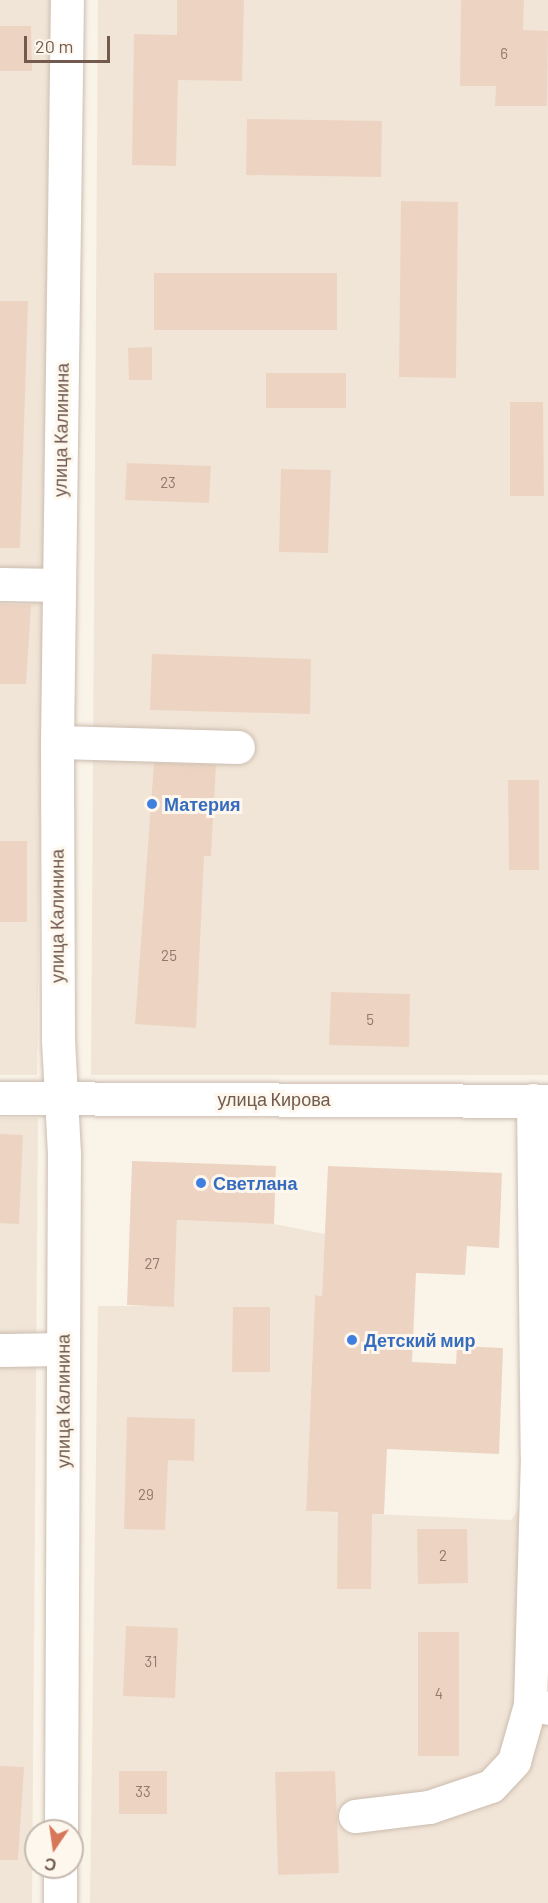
<!DOCTYPE html>
<html>
<head>
<meta charset="utf-8">
<style>
  body { margin:0 }
  #map { position:relative; width:548px; height:1903px; overflow:hidden; background:#faf3e8; font-family:Barlow,sans-serif }
  div>[style] { position:absolute }
  .residential>* { inset:0; background:#f1e5d7 }
  .building>* { inset:0; background:#edd4c2 }
  .roads { filter:drop-shadow(0 0 2px #cbbcaf) drop-shadow(0 0 2px #cbbcaf) }
  .minor>* { height:33px; margin:-16.5px; padding:0 16.5px; transform-origin:16.5px; border-radius:16.5px; background:#fff }
  .dots>* { width:16px; height:16px; translate:-50% -50%; box-sizing:border-box; border:3px solid #fdf7ee; border-radius:50% }
  span { translate:-50% -50%; white-space:nowrap; text-align:center; line-height:1.15; -webkit-text-stroke:6px #fdf7ee; paint-order:stroke }
  .number-label { font-size:15px; color:#91796b }
  .number-label span { -webkit-text-stroke-width:0 }
  .street-label { font-size:18px; color:#725b4e }
  .shop-label { font-size:18px; color:#366cbe; font-weight:700 }
  .left { translate:0 -50%; text-align:left }
  .north { position:absolute; left:24px; top:1819px; width:60px; height:60px; box-sizing:border-box; background:#fdf7ee; border:2px solid #c5b9ae; border-radius:50%; rotate:193deg; font-size:16px; font-weight:700; line-height:24px; text-align:center; color:#725b4e }
  .north::after { content:''; display:block; margin:auto; width:21px; height:27px; background:#d7775a; clip-path:polygon(50% 0,100% 100%,50% 72%,0 100%) }
  .scale { position:absolute; left:24px; top:36px; width:86px; height:27px; box-sizing:border-box; border:3px solid #725b4e; border-top:0; padding-left:8px; font-size:18px; line-height:21px; white-space:nowrap; color:#725b4e; -webkit-text-stroke:4px #fdf7ee; paint-order:stroke }
</style>
</head>
<body>
<div id="map">
  <div class="residential">
    <i style="clip-path:polygon(0 0,50px 0,37px 1075px,0 1075px)"></i>
    <i style="clip-path:polygon(98px 0,548px 0,548px 1075px,91px 1075px)"></i>
    <i style="clip-path:polygon(0 1118px,38px 1118px,32px 1903px,0 1903px)"></i>
    <i style="clip-path:polygon(177px 1220px,274px 1224px,325px 1234px,322px 1296px,315px 1295px,306px 1511px,511px 1520px,548px 1465px,548px 1903px,90px 1903px,98px 1306px,174px 1306px)"></i>
  </div>
  <div class="building">
    <i style="clip-path:polygon(177px 0,244px 0,242px 81px,178px 80px,176px 166px,132px 165px,134px 34px,177px 35px)"></i>
    <i style="clip-path:polygon(461px 0,524px 0,523px 30px,548px 31px,547px 106px,495px 106px,496px 86px,460px 86px)"></i>
    <i style="clip-path:polygon(0 26px,31px 26px,32px 71px,0 71px)"></i>
    <i style="clip-path:polygon(247px 119px,382px 121px,381px 177px,246px 175px)"></i>
    <i style="clip-path:polygon(401px 201px,458px 202px,456px 378px,399px 377px)"></i>
    <i style="clip-path:polygon(154px 273px,337px 273px,337px 330px,154px 330px)"></i>
    <i style="clip-path:polygon(0 301px,28px 301px,20px 548px,0 548px)"></i>
    <i style="clip-path:polygon(152px 347px,152px 380px,129px 380px,128px 348px)"></i>
    <i style="clip-path:polygon(266px 373px,346px 373px,346px 408px,266px 408px)"></i>
    <i style="clip-path:polygon(510px 402px,543px 402px,544px 496px,510px 496px)"></i>
    <i style="clip-path:polygon(127px 463px,211px 466px,209px 503px,125px 500px)"></i>
    <i style="clip-path:polygon(281px 469px,331px 470px,328px 553px,279px 552px)"></i>
    <i style="clip-path:polygon(0 604px,31px 605px,26px 684px,0 684px)"></i>
    <i style="clip-path:polygon(152px 654px,311px 659px,310px 714px,150px 710px)"></i>
    <i style="clip-path:polygon(154px 763px,216px 765px,211px 856px,204px 856px,196px 1028px,135px 1024px)"></i>
    <i style="clip-path:polygon(508px 780px,539px 780px,539px 870px,509px 870px)"></i>
    <i style="clip-path:polygon(0 841px,27px 841px,27px 922px,0 922px)"></i>
    <i style="clip-path:polygon(331px 992px,410px 994px,409px 1047px,329px 1045px)"></i>
    <i style="clip-path:polygon(0 1134px,23px 1135px,19px 1224px,0 1223px)"></i>
    <i style="clip-path:polygon(132px 1161px,276px 1166px,274px 1224px,177px 1220px,174px 1307px,127px 1305px)"></i>
    <i style="clip-path:polygon(328px 1166px,502px 1173px,499px 1248px,467px 1246px,465px 1275px,416px 1273px,412px 1362px,456px 1364px,457px 1346px,503px 1348px,499px 1454px,387px 1449px,384px 1514px,372px 1514px,371px 1589px,337px 1589px,338px 1512px,306px 1511px,315px 1295px,322px 1296px)"></i>
    <i style="clip-path:polygon(233px 1307px,270px 1307px,270px 1372px,232px 1372px)"></i>
    <i style="clip-path:polygon(127px 1417px,195px 1419px,194px 1461px,168px 1460px,165px 1530px,124px 1529px)"></i>
    <i style="clip-path:polygon(417px 1529px,467px 1529px,468px 1583px,418px 1584px)"></i>
    <i style="clip-path:polygon(126px 1626px,178px 1628px,175px 1698px,123px 1696px)"></i>
    <i style="clip-path:polygon(418px 1632px,459px 1632px,459px 1756px,418px 1756px)"></i>
    <i style="clip-path:polygon(0 1766px,24px 1767px,18px 1860px,0 1860px)"></i>
    <i style="clip-path:polygon(119px 1771px,167px 1771px,167px 1814px,119px 1814px)"></i>
    <i style="clip-path:polygon(335px 1771px,339px 1873px,278px 1875px,275px 1772px)"></i>
  </div>
  <div class="roads">
    <div class="minor">
      <i style="left:0;top:584px;width:59px;rotate:1deg"></i>
      <i style="left:57px;top:742px;width:181px;rotate:1.6deg"></i>
      <i style="left:0;top:1098px;width:548px;rotate:0.31deg"></i>
      <i style="left:533px;top:1100px;width:355px;rotate:89.4deg"></i>
      <i style="left:537px;top:1455px;width:250px;rotate:91.6deg"></i>
      <i style="left:530px;top:1705px;width:18px;rotate:9deg"></i>
      <i style="left:0;top:1350px;width:63px;rotate:-0.9deg"></i>
      <i style="left:355px;top:1816px;width:75px;rotate:-6.9deg"></i>
      <i style="left:429px;top:1807px;width:65px;rotate:-18.7deg"></i>
      <i style="left:491px;top:1786px;width:34px;rotate:-47deg"></i>
      <i style="left:514px;top:1761px;width:58px;rotate:-74.1deg"></i>
      <i style="left:61px;top:1831px;width:677px;rotate:-89.75deg"></i>
      <i style="left:64px;top:1154px;width:115px;rotate:-93deg"></i>
      <i style="left:58px;top:1039px;width:297px;rotate:-90.2deg"></i>
      <i style="left:57px;top:742px;width:742px;rotate:-89.23deg"></i>
      <i style="left:60px;top:1903px;width:36px;rotate:-90deg"></i>
    </div>
  </div>
  <div class="dots">
    <i style="left:152px;top:804px;background:#3f7fe0"></i>
    <i style="left:201px;top:1183px;background:#3f7fe0"></i>
    <i style="left:352px;top:1340px;background:#3f7fe0"></i>
  </div>
  <div class="number-label">
    <span style="left:504px;top:54px">6</span>
    <span style="left:168px;top:483px">23</span>
    <span style="left:169px;top:956px">25</span>
    <span style="left:370px;top:1020px">5</span>
    <span style="left:152px;top:1264px">27</span>
    <span style="left:146px;top:1495px">29</span>
    <span style="left:443px;top:1556px">2</span>
    <span style="left:151px;top:1662px">31</span>
    <span style="left:439px;top:1694px">4</span>
    <span style="left:143px;top:1792px">33</span>
  </div>
  <div class="street-label">
    <span style="left:61px;top:430px;rotate:-89deg">улица Калинина</span>
    <span style="left:57px;top:916px;rotate:-90deg">улица Калинина</span>
    <span style="left:274px;top:1099px">улица Кирова</span>
    <span style="left:63px;top:1401px;rotate:-90deg">улица Калинина</span>
  </div>
  <div class="shop-label">
    <span class="left" style="left:164px;top:804px">Материя</span>
    <span class="left" style="left:213px;top:1183px">Светлана</span>
    <span class="left" style="left:364px;top:1340px">Детский мир</span>
  </div>
  <div class="north">С</div>
  <div class="scale">20 m</div>
</div>
</body>
</html>
